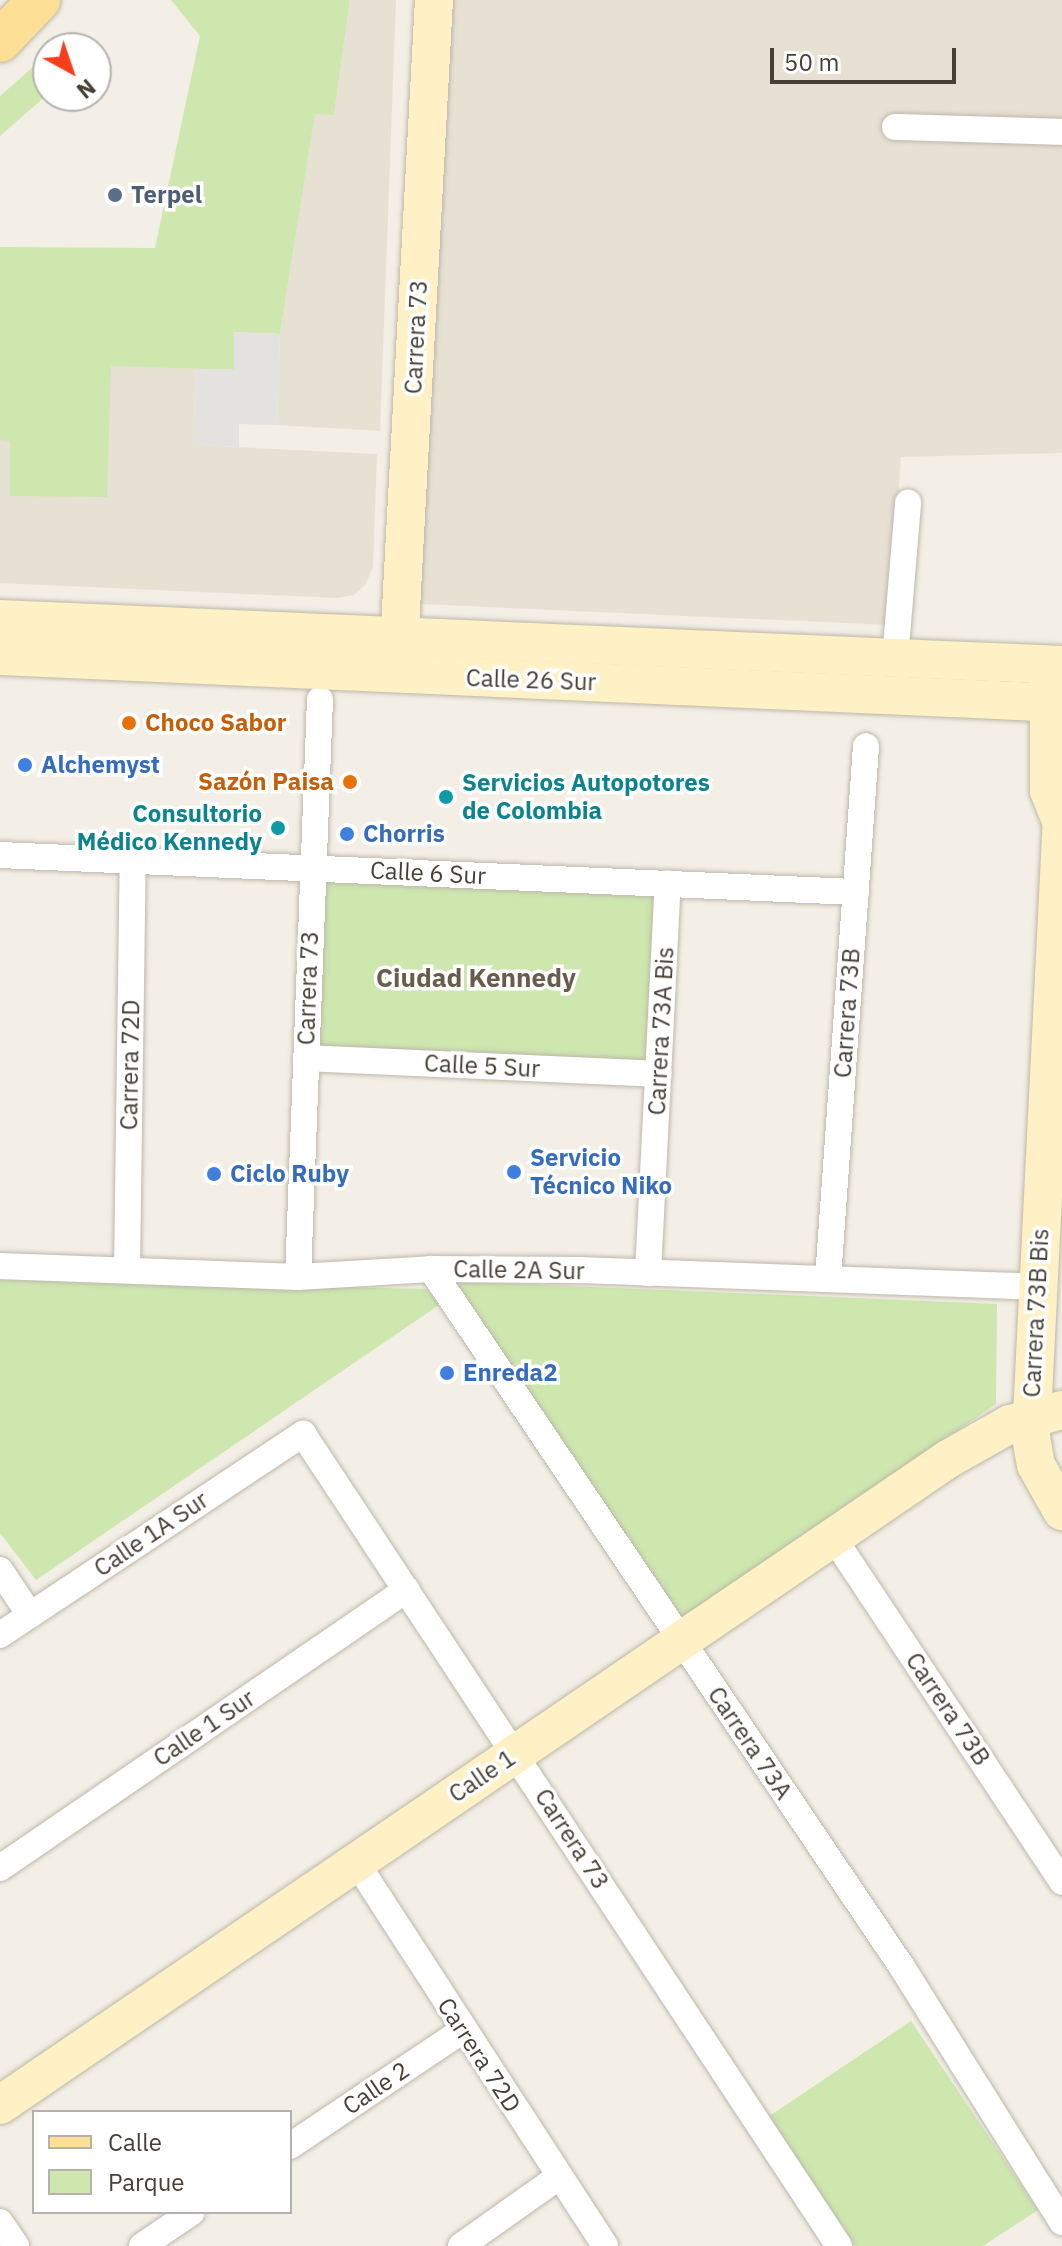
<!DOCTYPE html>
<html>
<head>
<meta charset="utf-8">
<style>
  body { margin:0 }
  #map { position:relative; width:1062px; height:2246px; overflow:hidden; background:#f3efe6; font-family:"IBM Plex Sans",sans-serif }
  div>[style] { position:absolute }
  .residential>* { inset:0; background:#e7e1d4 }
  .green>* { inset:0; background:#cde7af }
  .parking>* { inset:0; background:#e4e2de }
  .roads { filter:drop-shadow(0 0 2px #beb7a9) drop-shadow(0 0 2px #beb7a9) }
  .street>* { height:26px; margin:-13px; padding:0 13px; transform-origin:13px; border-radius:13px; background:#fff }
  .secondary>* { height:38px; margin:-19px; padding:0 19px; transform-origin:19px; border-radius:19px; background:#fef1c5 }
  .primary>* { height:42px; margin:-21px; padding:0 21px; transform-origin:21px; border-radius:21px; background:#fde095 }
  .dots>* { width:22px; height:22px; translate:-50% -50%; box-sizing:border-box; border:4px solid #fff; border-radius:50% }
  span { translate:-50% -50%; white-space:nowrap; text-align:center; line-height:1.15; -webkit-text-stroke:7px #fff; paint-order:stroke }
  .service-label { font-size:24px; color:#4e5e75; font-weight:700 }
  .left { translate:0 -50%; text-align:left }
  .street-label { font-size:24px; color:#453f35 }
  .food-label { font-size:24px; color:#c56008; font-weight:700 }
  .right { translate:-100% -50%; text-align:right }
  .shop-label { font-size:24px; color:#366cbe; font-weight:700 }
  .culture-label { font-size:24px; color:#0d838f; font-weight:700 }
  .neighbourhood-label { font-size:26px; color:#685d4d; font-weight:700 }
  .legend { position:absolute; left:32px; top:2110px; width:260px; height:104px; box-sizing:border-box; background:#fff; border:2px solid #b5b2ae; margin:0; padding:10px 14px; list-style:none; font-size:24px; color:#453f35 }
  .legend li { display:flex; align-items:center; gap:16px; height:40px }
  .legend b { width:40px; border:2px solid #b5b2ae }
  .north { position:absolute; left:32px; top:32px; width:80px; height:80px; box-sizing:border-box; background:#fff; border:2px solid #b5b2ae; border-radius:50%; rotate:140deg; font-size:22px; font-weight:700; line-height:32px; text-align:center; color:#453f35 }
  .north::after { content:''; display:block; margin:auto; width:28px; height:36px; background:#f73d19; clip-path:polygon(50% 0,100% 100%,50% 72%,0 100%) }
  .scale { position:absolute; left:770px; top:48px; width:186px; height:36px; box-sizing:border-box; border:4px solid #453f35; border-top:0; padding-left:10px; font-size:24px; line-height:28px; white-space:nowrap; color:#453f35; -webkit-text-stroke:6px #fff; paint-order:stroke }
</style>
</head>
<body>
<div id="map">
  <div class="residential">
    <i style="clip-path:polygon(350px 0,396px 0,380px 431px,277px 425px,280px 334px,315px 113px,334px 115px)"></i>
    <i style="clip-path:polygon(451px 0,1062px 0,1062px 453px,901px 457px,889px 625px,421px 604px,416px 591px)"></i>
    <i style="clip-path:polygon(111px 365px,196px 369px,193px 445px,377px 454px,373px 567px,365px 585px,354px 595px,337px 598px,0 583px,0 440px,10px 440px)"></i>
  </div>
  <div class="green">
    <i style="clip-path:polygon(171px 0,350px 0,334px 115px,315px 114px,280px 334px,235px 332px,234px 370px,111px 366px,107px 497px,10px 496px,10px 441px,0 440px,0 247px,155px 248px,200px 36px)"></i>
    <i style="clip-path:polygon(48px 54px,48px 94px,0 136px,0 96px)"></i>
    <i style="clip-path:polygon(322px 881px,660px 897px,651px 1063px,313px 1047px)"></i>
    <i style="clip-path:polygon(0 1280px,427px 1289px,439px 1305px,36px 1580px,0 1533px)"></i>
    <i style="clip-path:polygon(451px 1281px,997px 1304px,996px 1404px,679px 1622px)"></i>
    <i style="clip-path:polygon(911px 2021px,1038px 2210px,983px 2246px,855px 2246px,768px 2117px)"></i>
  </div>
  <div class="parking">
    <i style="clip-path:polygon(234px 332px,280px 334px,277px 425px,239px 424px,239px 447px,193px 445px,196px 369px,234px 369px)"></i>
  </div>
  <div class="roads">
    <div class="street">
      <i style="left:895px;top:127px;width:167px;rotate:1.7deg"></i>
      <i style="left:895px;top:659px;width:157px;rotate:-85.2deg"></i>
      <i style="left:0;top:855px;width:857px;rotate:2.48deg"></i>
      <i style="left:306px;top:1058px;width:353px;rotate:2.6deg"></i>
      <i style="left:0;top:1266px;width:298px;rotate:2.1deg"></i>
      <i style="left:298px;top:1277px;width:133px;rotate:-3.4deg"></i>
      <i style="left:431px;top:1269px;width:149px;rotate:0.4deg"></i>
      <i style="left:580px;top:1270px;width:457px;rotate:2.1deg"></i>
      <i style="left:431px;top:1269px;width:842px;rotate:55.99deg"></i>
      <i style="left:902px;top:1967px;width:301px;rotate:57.9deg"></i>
      <i style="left:127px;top:1270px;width:410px;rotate:-89.2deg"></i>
      <i style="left:648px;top:1273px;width:390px;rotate:-87.1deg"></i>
      <i style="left:298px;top:1277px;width:578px;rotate:-87.82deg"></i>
      <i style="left:828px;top:1279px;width:534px;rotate:-85.92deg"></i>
      <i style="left:833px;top:1537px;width:414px;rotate:56.4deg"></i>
      <i style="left:0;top:1570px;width:54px;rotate:56.3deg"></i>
      <i style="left:0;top:1635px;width:364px;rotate:-33.6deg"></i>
      <i style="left:303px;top:1434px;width:973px;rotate:56.57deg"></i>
      <i style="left:356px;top:1862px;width:458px;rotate:57deg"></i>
      <i style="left:0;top:1868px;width:493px;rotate:-34.4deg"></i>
      <i style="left:290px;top:2146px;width:208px;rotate:-33.8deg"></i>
      <i style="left:0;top:2222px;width:29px;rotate:56deg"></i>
      <i style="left:142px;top:2246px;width:60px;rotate:-34.2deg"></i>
      <i style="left:461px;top:2246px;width:121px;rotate:-35.3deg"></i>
    </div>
    <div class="secondary">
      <i style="left:0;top:619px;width:1063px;rotate:2.48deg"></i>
      <i style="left:0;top:656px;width:1063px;rotate:2.53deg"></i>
      <i style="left:398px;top:664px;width:665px;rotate:-86.9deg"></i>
      <i style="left:1049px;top:677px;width:114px;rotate:90deg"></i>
      <i style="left:1049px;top:791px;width:31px;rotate:68deg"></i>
      <i style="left:1062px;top:816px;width:622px;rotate:92.86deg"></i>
      <i style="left:1031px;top:1437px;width:28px;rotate:80deg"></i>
      <i style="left:1036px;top:1465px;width:53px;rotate:60.5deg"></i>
      <i style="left:0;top:2105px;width:1147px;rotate:-34.27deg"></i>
      <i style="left:948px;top:1459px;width:71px;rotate:-29.4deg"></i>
      <i style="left:1010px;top:1424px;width:54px;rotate:-15.1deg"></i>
    </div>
    <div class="primary">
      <i style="left:0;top:41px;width:57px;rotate:-46.4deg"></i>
    </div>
  </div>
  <div class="dots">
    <i style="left:115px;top:195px;background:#5c6f8a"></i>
    <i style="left:129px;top:723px;background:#e8710a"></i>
    <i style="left:25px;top:765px;background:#3f7fe0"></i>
    <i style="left:350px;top:782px;background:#e8710a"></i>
    <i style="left:446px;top:797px;background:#0f9aa8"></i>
    <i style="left:278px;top:828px;background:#0f9aa8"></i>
    <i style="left:347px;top:834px;background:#3f7fe0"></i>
    <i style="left:514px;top:1172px;background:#3f7fe0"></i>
    <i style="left:214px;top:1174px;background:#3f7fe0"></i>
    <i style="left:447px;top:1373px;background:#3f7fe0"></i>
  </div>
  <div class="service-label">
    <span class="left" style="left:131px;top:195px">Terpel</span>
  </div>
  <div class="street-label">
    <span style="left:416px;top:337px;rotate:-87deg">Carrera 73</span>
    <span style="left:531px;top:680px;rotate:2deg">Calle 26 Sur</span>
    <span style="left:428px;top:873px;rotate:3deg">Calle 6 Sur</span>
    <span style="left:308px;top:988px;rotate:-88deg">Carrera 73</span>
    <span style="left:847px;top:1013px;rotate:-86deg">Carrera 73B</span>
    <span style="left:661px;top:1031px;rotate:-87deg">Carrera 73A Bis</span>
    <span style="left:130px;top:1065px;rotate:-89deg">Carrera 72D</span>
    <span style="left:482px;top:1066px;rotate:3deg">Calle 5 Sur</span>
    <span style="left:519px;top:1270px;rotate:1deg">Calle 2A Sur</span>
    <span style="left:1036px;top:1313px;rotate:-87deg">Carrera 73B Bis</span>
    <span style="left:151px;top:1534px;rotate:-34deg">Calle 1A Sur</span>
    <span style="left:948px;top:1709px;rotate:56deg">Carrera 73B</span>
    <span style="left:204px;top:1728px;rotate:-34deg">Calle 1 Sur</span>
    <span style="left:750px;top:1743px;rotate:56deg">Carrera 73A</span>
    <span style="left:482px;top:1776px;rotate:-34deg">Calle 1</span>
    <span style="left:572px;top:1839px;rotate:57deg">Carrera 73</span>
    <span style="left:479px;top:2055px;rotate:57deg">Carrera 72D</span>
    <span style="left:376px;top:2088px;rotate:-34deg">Calle 2</span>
  </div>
  <div class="food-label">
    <span class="left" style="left:145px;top:723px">Choco Sabor</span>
    <span class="right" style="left:334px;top:782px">Sazón Paisa</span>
  </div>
  <div class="shop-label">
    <span class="left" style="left:41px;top:765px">Alchemyst</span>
    <span class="left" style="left:363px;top:834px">Chorris</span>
    <span class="left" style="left:530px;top:1172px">Servicio<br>Técnico Niko</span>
    <span class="left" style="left:230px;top:1174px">Ciclo Ruby</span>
    <span class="left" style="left:463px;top:1373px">Enreda2</span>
  </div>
  <div class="culture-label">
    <span class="left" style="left:462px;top:797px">Servicios Autopotores<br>de Colombia</span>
    <span class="right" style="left:262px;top:828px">Consultorio<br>Médico Kennedy</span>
  </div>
  <div class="neighbourhood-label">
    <span style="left:476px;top:978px">Ciudad Kennedy</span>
  </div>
  <ul class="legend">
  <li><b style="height:10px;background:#fde095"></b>Calle</li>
  <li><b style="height:22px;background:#cde7af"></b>Parque</li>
  </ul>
  <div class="north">N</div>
  <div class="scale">50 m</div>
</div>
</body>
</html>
